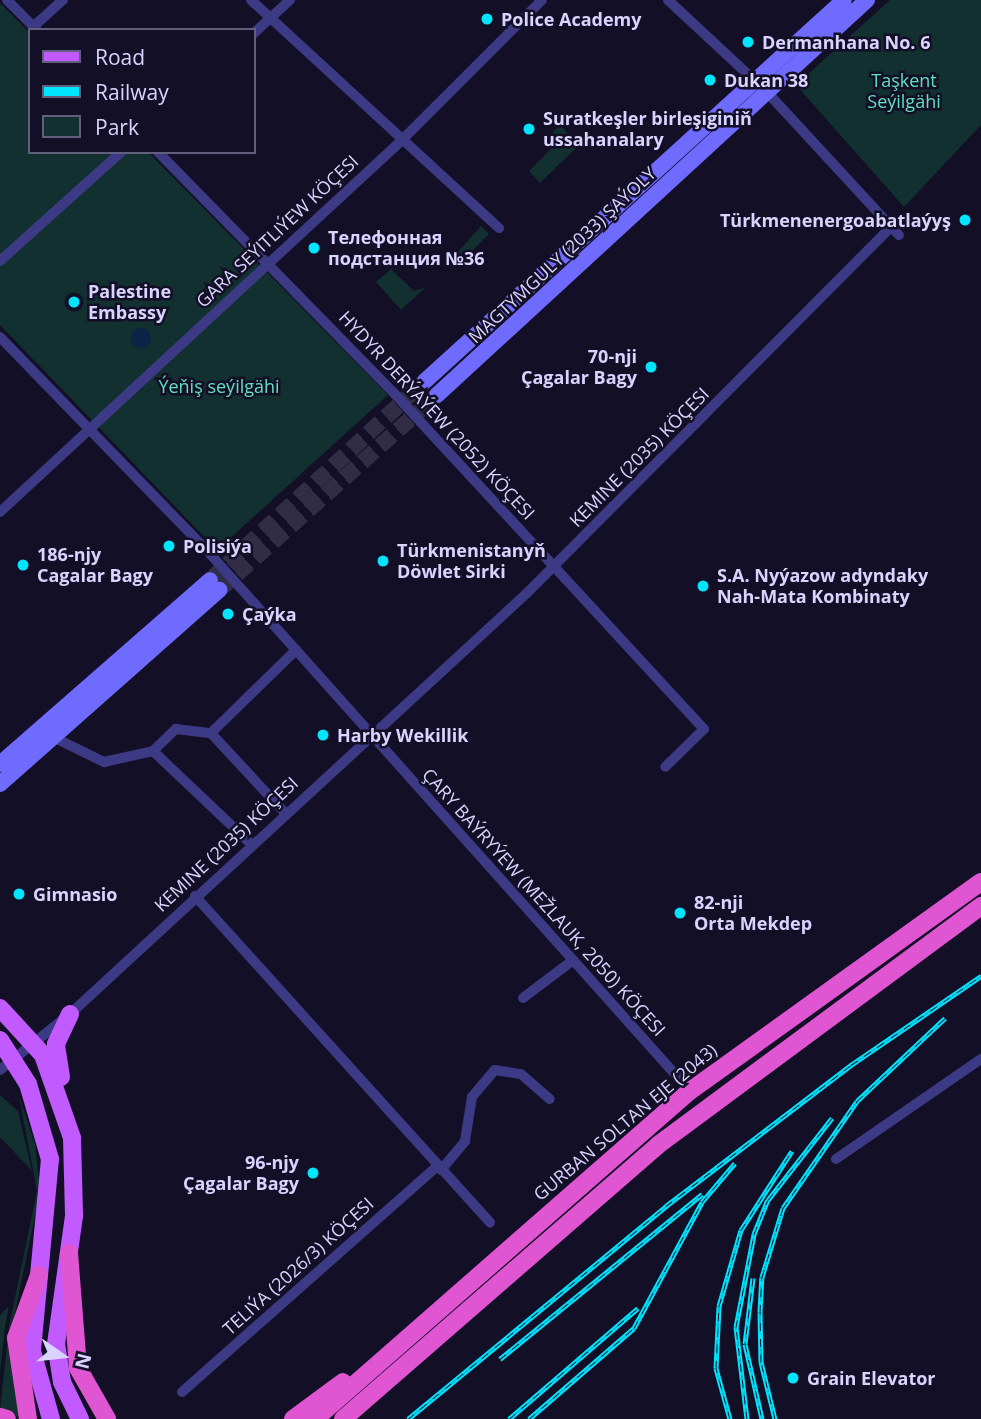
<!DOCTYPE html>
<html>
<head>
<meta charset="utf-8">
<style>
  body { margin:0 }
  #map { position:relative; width:981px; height:1419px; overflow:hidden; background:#130f26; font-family:"Open Sans",sans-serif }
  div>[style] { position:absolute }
  .green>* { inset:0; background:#12302f }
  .water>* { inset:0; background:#0c2248 }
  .round { border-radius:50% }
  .secondary-tunnel>* { height:16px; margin-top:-8px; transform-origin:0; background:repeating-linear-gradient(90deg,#312d47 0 16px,transparent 0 24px) }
  .minor>* { height:10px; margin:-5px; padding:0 5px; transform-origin:5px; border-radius:5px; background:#3d3a85 }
  .secondary>* { height:16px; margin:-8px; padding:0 8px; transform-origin:8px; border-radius:8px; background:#6f6bff }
  .primary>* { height:18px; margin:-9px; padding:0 9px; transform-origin:9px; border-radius:9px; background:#c25bff }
  .trunk>* { height:18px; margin:-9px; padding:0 9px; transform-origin:9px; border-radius:9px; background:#e055d1 }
  .rail>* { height:5px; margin-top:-2.5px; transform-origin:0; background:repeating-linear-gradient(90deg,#130f26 0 8px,#00e5ff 0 16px); box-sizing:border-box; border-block:2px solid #00e5ff }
  .dots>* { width:19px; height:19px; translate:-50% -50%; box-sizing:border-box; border:4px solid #130f26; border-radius:50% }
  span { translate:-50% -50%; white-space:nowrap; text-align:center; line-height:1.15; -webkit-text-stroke:5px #130f26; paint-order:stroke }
  .poi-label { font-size:18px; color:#d9d4ff; font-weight:700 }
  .left { translate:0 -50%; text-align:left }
  .right { translate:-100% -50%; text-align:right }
  .park-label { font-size:18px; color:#5fe0c0 }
  .street-label { font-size:18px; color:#d9d4ff }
  .legend { position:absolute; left:28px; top:28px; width:228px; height:126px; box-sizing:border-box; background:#130f26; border:2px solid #625e7d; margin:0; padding:9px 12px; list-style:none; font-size:21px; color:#d9d4ff }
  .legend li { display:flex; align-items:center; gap:14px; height:35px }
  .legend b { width:35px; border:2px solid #625e7d }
  .north { position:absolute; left:28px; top:1321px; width:70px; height:70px; -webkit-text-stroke:5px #130f26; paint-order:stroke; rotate:104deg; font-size:19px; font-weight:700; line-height:28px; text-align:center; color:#d9d4ff }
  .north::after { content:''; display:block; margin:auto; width:24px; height:32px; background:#d9d4ff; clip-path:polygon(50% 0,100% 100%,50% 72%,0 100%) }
</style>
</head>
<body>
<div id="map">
  <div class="green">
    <i style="clip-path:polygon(890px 0,981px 0,981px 125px,904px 207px,796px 85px)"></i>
    <i style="clip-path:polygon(0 3px,30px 33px,30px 152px,148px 152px,388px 395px,217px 550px,0 325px)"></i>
    <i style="clip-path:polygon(560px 125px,579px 145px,540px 183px,529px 171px,555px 145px,548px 137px)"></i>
    <i style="clip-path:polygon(481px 226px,489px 234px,463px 260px,456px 254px)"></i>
    <i style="clip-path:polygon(391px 269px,414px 291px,426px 287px,401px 310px,376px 282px)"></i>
    <i style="clip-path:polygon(0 1095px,18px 1111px,32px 1171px,0 1137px)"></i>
    <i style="clip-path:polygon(19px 1096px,35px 1144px,39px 1180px,38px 1201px,11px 1333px,20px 1417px,0 1410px,9px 1326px,37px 1191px)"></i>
    <i style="clip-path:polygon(9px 1306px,5px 1327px,0 1373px,0 1315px)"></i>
  </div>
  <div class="water">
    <i class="round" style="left:131px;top:328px;width:20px;height:20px"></i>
  </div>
  <div class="secondary-tunnel">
    <i style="left:210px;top:580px;width:293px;rotate:-42.8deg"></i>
    <i style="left:219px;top:590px;width:292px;rotate:-41.8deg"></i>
  </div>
  <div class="minor">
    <i style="left:7px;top:0;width:42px;rotate:45deg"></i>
    <i style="left:251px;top:0;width:337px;rotate:42.6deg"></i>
    <i style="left:668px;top:0;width:134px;rotate:42.9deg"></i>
    <i style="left:766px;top:91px;width:196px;rotate:47.3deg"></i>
    <i style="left:34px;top:26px;width:39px;rotate:-42deg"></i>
    <i style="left:254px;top:33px;width:49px;rotate:-42.5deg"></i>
    <i style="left:158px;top:152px;width:334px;rotate:45.6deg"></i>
    <i style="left:392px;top:391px;width:460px;rotate:47.3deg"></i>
    <i style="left:704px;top:729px;width:54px;rotate:135.7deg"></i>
    <i style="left:0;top:261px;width:163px;rotate:-42deg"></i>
    <i style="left:0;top:337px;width:303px;rotate:45.9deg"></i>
    <i style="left:211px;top:555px;width:719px;rotate:48.21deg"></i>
    <i style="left:0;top:512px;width:546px;rotate:-42.77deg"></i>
    <i style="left:401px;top:141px;width:199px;rotate:-45deg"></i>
    <i style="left:55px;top:738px;width:55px;rotate:26.1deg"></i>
    <i style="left:104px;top:762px;width:50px;rotate:-12.7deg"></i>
    <i style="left:153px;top:751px;width:135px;rotate:43.5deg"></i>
    <i style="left:153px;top:751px;width:32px;rotate:-44deg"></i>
    <i style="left:176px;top:729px;width:35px;rotate:7deg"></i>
    <i style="left:285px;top:813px;width:109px;rotate:-132.8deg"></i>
    <i style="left:211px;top:733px;width:119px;rotate:-44.3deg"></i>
    <i style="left:195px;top:896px;width:440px;rotate:47.9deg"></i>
    <i style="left:523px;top:998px;width:63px;rotate:-37.2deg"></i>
    <i style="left:0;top:1070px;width:90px;rotate:-38.7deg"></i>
    <i style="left:70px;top:1014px;width:620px;rotate:-42.65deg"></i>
    <i style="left:526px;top:594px;width:518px;rotate:-45.16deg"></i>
    <i style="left:836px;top:1159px;width:176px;rotate:-34.6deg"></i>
    <i style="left:441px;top:1170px;width:38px;rotate:-50deg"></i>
    <i style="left:465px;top:1141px;width:45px;rotate:-81deg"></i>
    <i style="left:472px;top:1097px;width:35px;rotate:-50deg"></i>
    <i style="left:495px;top:1070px;width:26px;rotate:9deg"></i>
    <i style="left:521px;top:1074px;width:38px;rotate:41deg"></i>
    <i style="left:182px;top:1392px;width:341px;rotate:-41.5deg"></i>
  </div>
  <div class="secondary">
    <i style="left:425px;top:381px;width:566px;rotate:-42.28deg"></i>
    <i style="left:437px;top:395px;width:584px;rotate:-42.57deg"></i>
    <i style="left:0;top:764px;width:279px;rotate:-41.2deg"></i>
    <i style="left:0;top:784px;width:293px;rotate:-41.5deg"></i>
  </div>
  <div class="primary">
    <i style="left:0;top:1008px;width:64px;rotate:47.5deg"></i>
    <i style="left:43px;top:1055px;width:88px;rotate:70.7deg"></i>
    <i style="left:72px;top:1138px;width:78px;rotate:88.5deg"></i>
    <i style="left:74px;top:1216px;width:129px;rotate:98deg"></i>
    <i style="left:56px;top:1344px;width:38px;rotate:81deg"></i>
    <i style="left:62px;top:1382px;width:41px;rotate:64.1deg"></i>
    <i style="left:0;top:1040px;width:52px;rotate:57.5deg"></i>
    <i style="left:28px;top:1084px;width:78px;rotate:73.7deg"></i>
    <i style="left:50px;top:1159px;width:193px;rotate:95.4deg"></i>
    <i style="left:32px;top:1351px;width:71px;rotate:74.4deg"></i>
    <i style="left:61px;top:1077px;width:33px;rotate:-99deg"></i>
    <i style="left:56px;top:1044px;width:33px;rotate:-65deg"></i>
  </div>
  <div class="trunk">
    <i style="left:69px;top:1253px;width:115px;rotate:85.5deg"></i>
    <i style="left:78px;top:1368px;width:59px;rotate:60.4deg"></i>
    <i style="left:0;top:1417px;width:7px;rotate:16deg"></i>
    <i style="left:28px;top:1419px;width:82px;rotate:-98.4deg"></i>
    <i style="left:16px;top:1338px;width:67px;rotate:-69.9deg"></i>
    <i style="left:293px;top:1419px;width:62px;rotate:-36.5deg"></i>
    <i style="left:315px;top:1419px;width:498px;rotate:-41.2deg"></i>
    <i style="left:690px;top:1091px;width:358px;rotate:-35.7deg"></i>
    <i style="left:343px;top:1419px;width:417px;rotate:-41deg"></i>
    <i style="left:658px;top:1145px;width:402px;rotate:-36.5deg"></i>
  </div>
  <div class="rail">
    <i style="left:753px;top:1278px;width:66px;rotate:96.9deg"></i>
    <i style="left:745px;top:1344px;width:77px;rotate:77.2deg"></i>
    <i style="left:500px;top:1359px;width:261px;rotate:-39.2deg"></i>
    <i style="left:408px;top:1419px;width:335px;rotate:-39.5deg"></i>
    <i style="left:666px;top:1206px;width:233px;rotate:-37.3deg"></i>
    <i style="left:851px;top:1065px;width:158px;rotate:-34.4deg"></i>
    <i style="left:509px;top:1419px;width:170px;rotate:-40.7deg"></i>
    <i style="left:529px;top:1419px;width:139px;rotate:-40.9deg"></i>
    <i style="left:634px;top:1328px;width:143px;rotate:-61.6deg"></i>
    <i style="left:702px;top:1202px;width:51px;rotate:-49.8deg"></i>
    <i style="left:730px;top:1419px;width:53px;rotate:-105.4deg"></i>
    <i style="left:716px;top:1368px;width:62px;rotate:-87.2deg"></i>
    <i style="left:719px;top:1306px;width:79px;rotate:-73.9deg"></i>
    <i style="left:741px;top:1230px;width:94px;rotate:-57.2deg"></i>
    <i style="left:747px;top:1419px;width:93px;rotate:-96.8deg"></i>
    <i style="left:736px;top:1327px;width:95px;rotate:-79deg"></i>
    <i style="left:754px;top:1234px;width:37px;rotate:-68deg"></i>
    <i style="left:768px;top:1200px;width:104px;rotate:-52deg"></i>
    <i style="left:775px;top:1419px;width:59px;rotate:-103.8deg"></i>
    <i style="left:761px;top:1362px;width:50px;rotate:-91.1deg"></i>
    <i style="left:760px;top:1312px;width:35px;rotate:-87deg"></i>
    <i style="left:762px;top:1277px;width:72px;rotate:-73.1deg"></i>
    <i style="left:783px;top:1208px;width:130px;rotate:-55.3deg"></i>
    <i style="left:857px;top:1101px;width:121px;rotate:-43.3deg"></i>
  </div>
  <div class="dots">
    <i style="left:487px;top:19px;background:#00e5ff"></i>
    <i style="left:748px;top:42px;background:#00e5ff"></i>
    <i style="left:710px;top:80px;background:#00e5ff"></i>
    <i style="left:529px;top:129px;background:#00e5ff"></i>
    <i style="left:965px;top:220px;background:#00e5ff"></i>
    <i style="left:314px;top:248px;background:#00e5ff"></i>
    <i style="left:74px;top:302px;background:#00e5ff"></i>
    <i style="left:651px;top:367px;background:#00e5ff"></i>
    <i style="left:169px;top:546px;background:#00e5ff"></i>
    <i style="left:383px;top:561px;background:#00e5ff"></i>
    <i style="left:23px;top:565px;background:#00e5ff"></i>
    <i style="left:703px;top:586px;background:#00e5ff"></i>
    <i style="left:228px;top:614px;background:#00e5ff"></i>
    <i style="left:323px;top:735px;background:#00e5ff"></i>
    <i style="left:19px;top:894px;background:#00e5ff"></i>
    <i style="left:680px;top:913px;background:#00e5ff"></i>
    <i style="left:313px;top:1173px;background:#00e5ff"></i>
    <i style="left:793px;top:1378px;background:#00e5ff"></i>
  </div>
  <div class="poi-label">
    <span class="left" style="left:501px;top:19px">Police Academy</span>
    <span class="left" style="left:762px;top:42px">Dermanhana No. 6</span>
    <span class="left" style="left:724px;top:80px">Dukan 38</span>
    <span class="left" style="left:543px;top:129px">Suratkeşler birleşiginiň<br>ussahanalary</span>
    <span class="right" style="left:951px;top:220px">Türkmenenergoabatlaýyş</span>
    <span class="left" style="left:328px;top:248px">Телефонная<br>подстанция №36</span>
    <span class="left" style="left:88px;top:302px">Palestine<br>Embassy</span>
    <span class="right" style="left:637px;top:367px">70-nji<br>Çagalar Bagy</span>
    <span class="left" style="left:183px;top:546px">Polisiýa</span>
    <span class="left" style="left:397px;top:561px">Türkmenistanyň<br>Döwlet Sirki</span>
    <span class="left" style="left:37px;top:565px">186-njy<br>Cagalar Bagy</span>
    <span class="left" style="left:717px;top:586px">S.A. Nyýazow adyndaky<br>Nah-Mata Kombinaty</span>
    <span class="left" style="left:242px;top:614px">Çaýka</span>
    <span class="left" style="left:337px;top:735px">Harby Wekillik</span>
    <span class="left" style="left:33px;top:894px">Gimnasio</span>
    <span class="left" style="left:694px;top:913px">82-nji<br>Orta Mekdep</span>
    <span class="right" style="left:299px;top:1173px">96-njy<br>Çagalar Bagy</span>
    <span class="left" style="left:807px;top:1378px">Grain Elevator</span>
  </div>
  <div class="park-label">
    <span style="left:904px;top:91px">Taşkent<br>Seýilgähi</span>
    <span style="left:219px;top:386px">Ýeňiş seýilgähi</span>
  </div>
  <div class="street-label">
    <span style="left:277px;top:231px;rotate:-43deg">GARA SEÝITLIÝEW KÖÇESI</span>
    <span style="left:562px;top:255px;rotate:-43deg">MAGTYMGULY (2033) ŞAÝOLY</span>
    <span style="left:437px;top:415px;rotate:47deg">HYDYR DERÝAÝEW (2052) KÖÇESI</span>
    <span style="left:639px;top:457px;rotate:-45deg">KEMINE (2035) KÖÇESI</span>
    <span style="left:226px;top:844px;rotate:-43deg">KEMINE (2035) KÖÇESI</span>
    <span style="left:544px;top:902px;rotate:48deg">ÇARY BAÝRYÝEW (MEŽLAUK, 2050) KÖÇESI</span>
    <span style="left:625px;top:1122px;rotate:-40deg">GURBAN SOLTAN EJE (2043)</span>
    <span style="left:298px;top:1266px;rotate:-42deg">TELIÝA (2026/3) KÖÇESI</span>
  </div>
  <ul class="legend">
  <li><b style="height:9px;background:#c25bff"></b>Road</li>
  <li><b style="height:9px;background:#00e5ff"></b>Railway</li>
  <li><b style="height:19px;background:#12302f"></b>Park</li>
  </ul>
  <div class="north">N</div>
</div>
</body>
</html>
